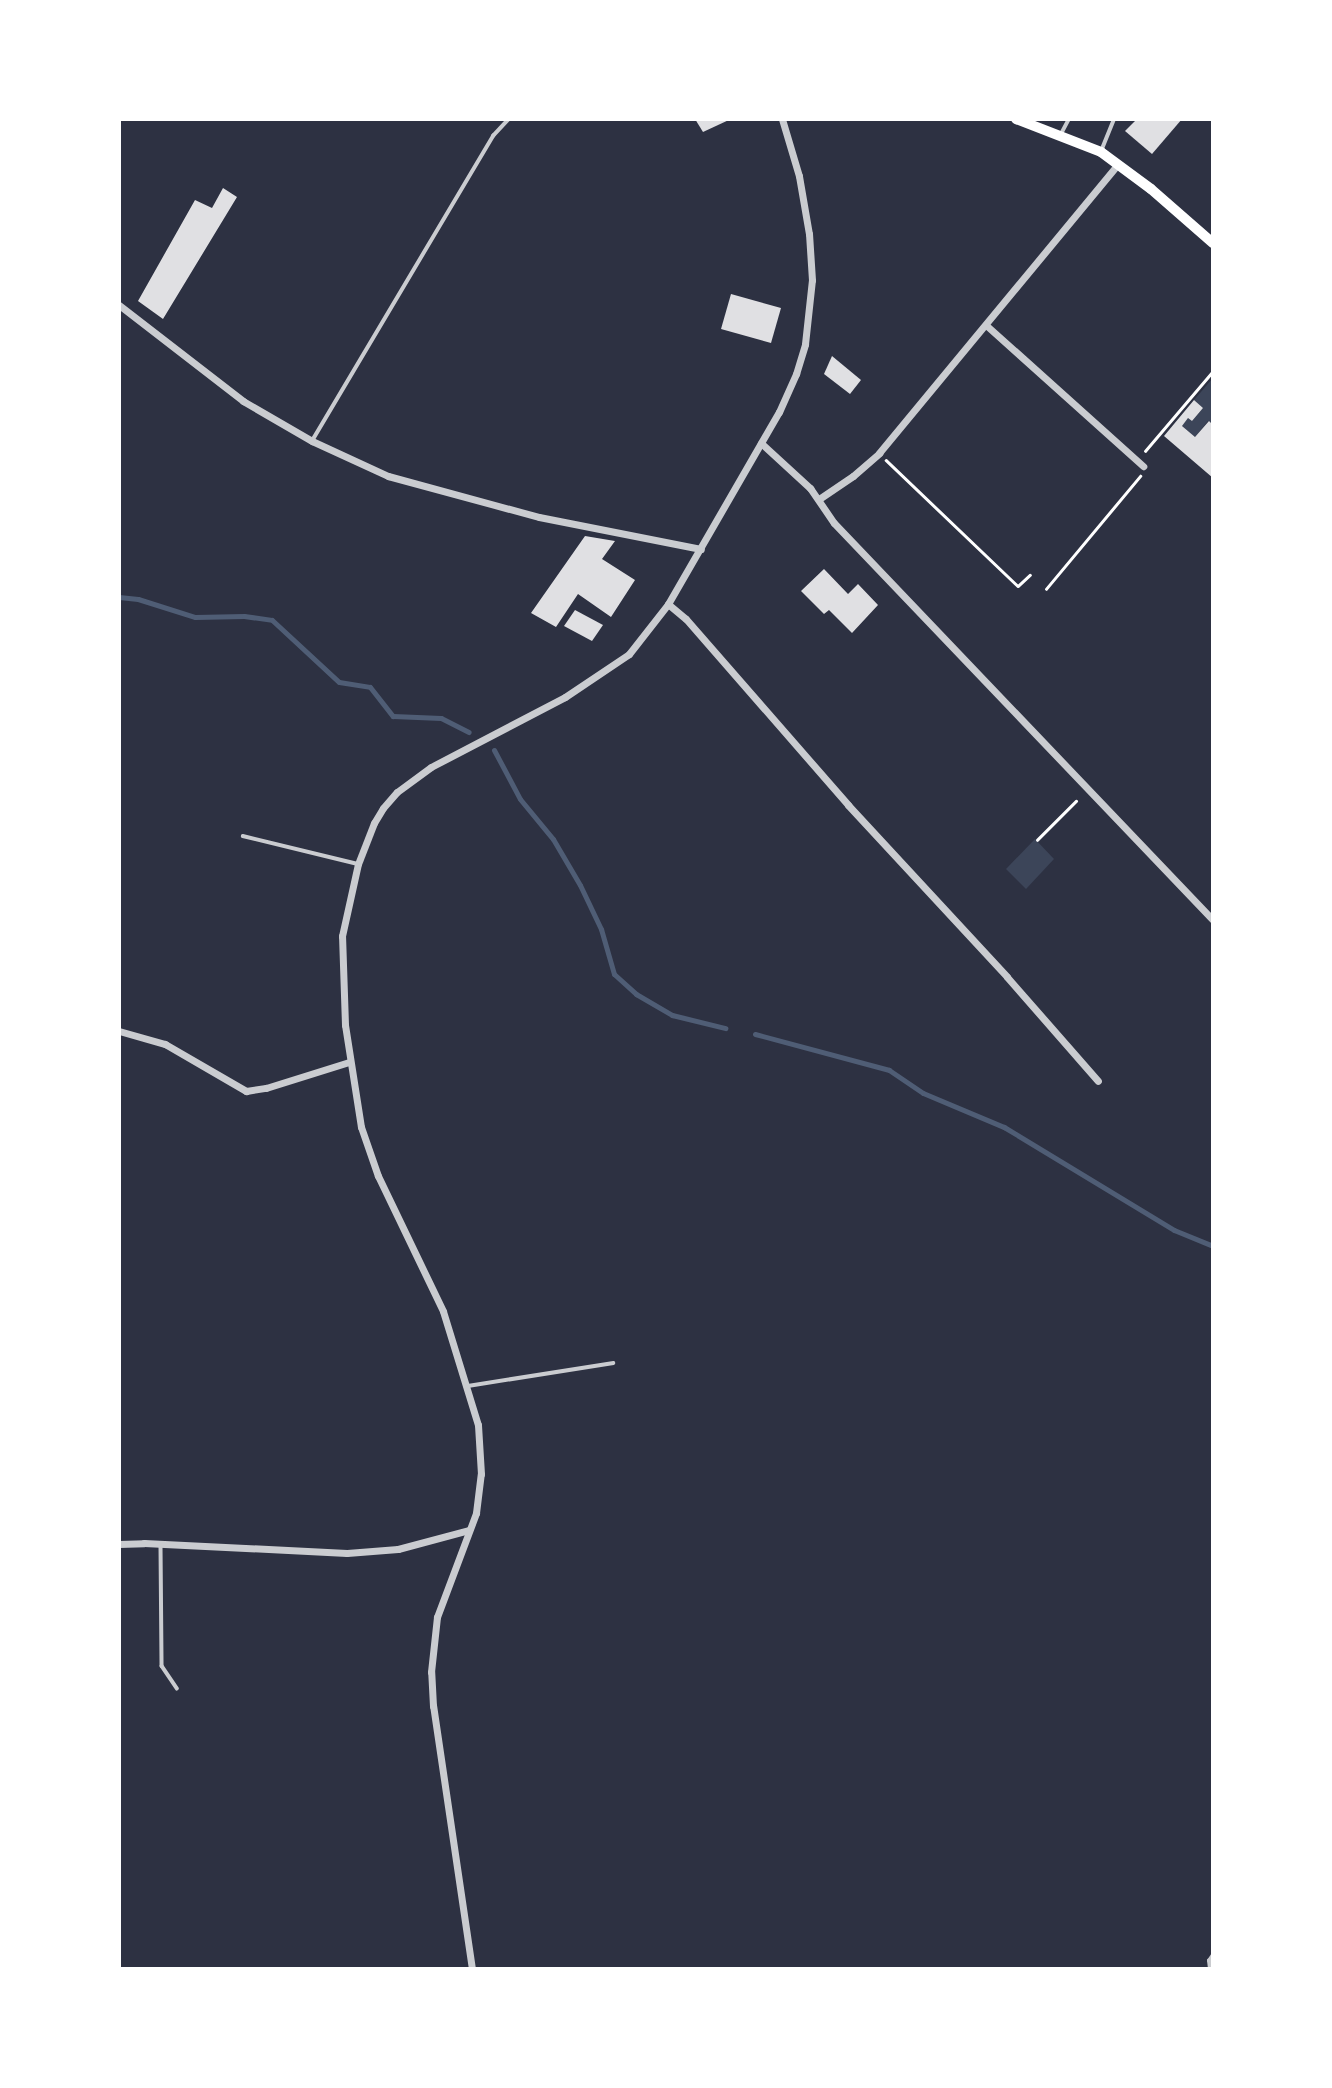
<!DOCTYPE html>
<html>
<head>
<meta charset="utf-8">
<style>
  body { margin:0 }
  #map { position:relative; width:1332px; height:2088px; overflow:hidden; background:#2d3142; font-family:Literata,serif }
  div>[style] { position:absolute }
  .green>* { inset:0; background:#3c4559 }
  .stream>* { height:5px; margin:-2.5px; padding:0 2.5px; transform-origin:2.5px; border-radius:2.5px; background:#4f5d75 }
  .building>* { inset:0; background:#e0e0e3 }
  .path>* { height:2.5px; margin:-1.25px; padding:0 1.25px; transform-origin:1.25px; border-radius:1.25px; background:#fff }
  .service>* { height:3.5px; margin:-1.75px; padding:0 1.75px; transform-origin:1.75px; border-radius:1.75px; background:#caccd0 }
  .minor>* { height:7px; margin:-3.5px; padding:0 3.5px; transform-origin:3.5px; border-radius:3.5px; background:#caccd0 }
  .secondary>* { height:10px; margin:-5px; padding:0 5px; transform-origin:5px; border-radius:5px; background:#fff }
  span { translate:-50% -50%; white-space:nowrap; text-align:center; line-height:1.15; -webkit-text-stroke:7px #fff; paint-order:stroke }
  .frame { position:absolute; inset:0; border:121px solid #fff; pointer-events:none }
</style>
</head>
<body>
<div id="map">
  <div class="green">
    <i style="clip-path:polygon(1213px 378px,1213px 425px,1208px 421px,1195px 437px,1182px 426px,1188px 418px,1192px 421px,1203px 408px,1194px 400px)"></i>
    <i style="clip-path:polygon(1035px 839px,1054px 859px,1026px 889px,1006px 869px)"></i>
  </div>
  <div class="stream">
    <i style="left:119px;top:597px;width:19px;rotate:6deg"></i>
    <i style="left:138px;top:599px;width:60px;rotate:17.5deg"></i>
    <i style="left:195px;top:617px;width:49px;rotate:-1.2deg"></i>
    <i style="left:244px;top:616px;width:28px;rotate:8deg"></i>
    <i style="left:272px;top:620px;width:91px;rotate:42.8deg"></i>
    <i style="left:339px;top:682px;width:31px;rotate:9deg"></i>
    <i style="left:370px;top:687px;width:37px;rotate:52deg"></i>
    <i style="left:393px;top:716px;width:48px;rotate:2.4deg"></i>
    <i style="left:441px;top:718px;width:31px;rotate:27deg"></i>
    <i style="left:494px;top:750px;width:55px;rotate:62deg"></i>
    <i style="left:520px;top:799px;width:52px;rotate:50.5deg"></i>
    <i style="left:553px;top:839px;width:53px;rotate:59.6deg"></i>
    <i style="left:580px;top:885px;width:49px;rotate:64.5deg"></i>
    <i style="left:601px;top:929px;width:47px;rotate:73.9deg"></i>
    <i style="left:614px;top:974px;width:30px;rotate:42deg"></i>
    <i style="left:636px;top:994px;width:42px;rotate:30.3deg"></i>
    <i style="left:672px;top:1015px;width:55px;rotate:13.8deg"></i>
    <i style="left:755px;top:1034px;width:139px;rotate:15deg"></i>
    <i style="left:889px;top:1070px;width:41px;rotate:34.1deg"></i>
    <i style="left:923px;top:1093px;width:88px;rotate:22.8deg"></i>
    <i style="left:1004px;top:1127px;width:199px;rotate:31.2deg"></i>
    <i style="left:1174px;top:1230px;width:42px;rotate:22.3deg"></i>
  </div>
  <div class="building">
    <i style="clip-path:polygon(695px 119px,731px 119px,703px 132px)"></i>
    <i style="clip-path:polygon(1137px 119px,1182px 119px,1152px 154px,1125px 131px)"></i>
    <i style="clip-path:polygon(223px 188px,237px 197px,163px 319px,138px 301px,195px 200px,212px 208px)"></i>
    <i style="clip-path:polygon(731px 294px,781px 308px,771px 343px,721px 329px)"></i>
    <i style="clip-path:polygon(832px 356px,861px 380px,850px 394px,824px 374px)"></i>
    <i style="clip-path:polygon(1194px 400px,1203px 408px,1192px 421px,1188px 418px,1182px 426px,1195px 437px,1209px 421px,1213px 425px,1213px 478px,1164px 436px)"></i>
    <i style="clip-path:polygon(585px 536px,615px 541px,602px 559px,635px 580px,611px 617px,578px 594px,556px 627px,531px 613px)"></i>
    <i style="clip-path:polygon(824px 569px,848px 594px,858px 584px,878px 605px,852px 633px,829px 610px,824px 614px,801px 591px)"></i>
    <i style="clip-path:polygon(575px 610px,603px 625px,592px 641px,564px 626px)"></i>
  </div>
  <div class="path">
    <i style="left:1145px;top:451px;width:105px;rotate:-49.6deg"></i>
    <i style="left:886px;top:460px;width:182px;rotate:43.7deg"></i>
    <i style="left:1018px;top:586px;width:16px;rotate:-43deg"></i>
    <i style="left:1046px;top:589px;width:147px;rotate:-50.2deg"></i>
    <i style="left:1037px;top:840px;width:55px;rotate:-45deg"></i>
  </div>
  <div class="service">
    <i style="left:1061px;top:134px;width:17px;rotate:-62deg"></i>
    <i style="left:1102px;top:149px;width:32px;rotate:-68deg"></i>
    <i style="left:312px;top:441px;width:355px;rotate:-59.3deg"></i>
    <i style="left:493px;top:136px;width:23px;rotate:-47deg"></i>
    <i style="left:243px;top:836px;width:118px;rotate:13.7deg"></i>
    <i style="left:468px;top:1386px;width:147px;rotate:-9deg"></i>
    <i style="left:161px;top:1546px;width:120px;rotate:89.5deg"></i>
    <i style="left:162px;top:1666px;width:27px;rotate:56deg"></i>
    <i style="left:1210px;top:1969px;width:8px;rotate:-97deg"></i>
    <i style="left:1209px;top:1961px;width:7px;rotate:-56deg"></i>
  </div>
  <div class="minor">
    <i style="left:119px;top:305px;width:157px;rotate:37.7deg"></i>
    <i style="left:243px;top:401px;width:80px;rotate:30.1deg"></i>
    <i style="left:312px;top:441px;width:84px;rotate:24.7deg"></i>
    <i style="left:388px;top:476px;width:156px;rotate:15.2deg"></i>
    <i style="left:539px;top:517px;width:165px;rotate:11.2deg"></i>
    <i style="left:987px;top:326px;width:210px;rotate:41.9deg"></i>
    <i style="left:761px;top:443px;width:67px;rotate:42.6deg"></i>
    <i style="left:810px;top:488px;width:42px;rotate:55.6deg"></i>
    <i style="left:834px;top:523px;width:549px;rotate:46.33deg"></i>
    <i style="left:819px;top:499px;width:41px;rotate:-34.1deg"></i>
    <i style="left:853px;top:476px;width:35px;rotate:-41deg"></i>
    <i style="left:879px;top:453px;width:375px;rotate:-50.4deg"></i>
    <i style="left:668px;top:604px;width:23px;rotate:40deg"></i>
    <i style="left:686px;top:619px;width:247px;rotate:48.9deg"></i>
    <i style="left:848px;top:805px;width:234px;rotate:47.2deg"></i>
    <i style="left:1007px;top:977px;width:138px;rotate:48.8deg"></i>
    <i style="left:119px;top:1031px;width:48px;rotate:15.8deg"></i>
    <i style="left:165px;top:1044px;width:94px;rotate:30.1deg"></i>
    <i style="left:246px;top:1091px;width:20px;rotate:-9deg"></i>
    <i style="left:266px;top:1088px;width:87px;rotate:-17.4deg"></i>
    <i style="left:119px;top:1544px;width:25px;rotate:-2deg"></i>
    <i style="left:144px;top:1543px;width:203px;rotate:2.8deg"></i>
    <i style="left:347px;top:1553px;width:51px;rotate:-4.5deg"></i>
    <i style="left:398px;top:1549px;width:73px;rotate:-15deg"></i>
    <i style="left:472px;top:1969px;width:266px;rotate:-98.4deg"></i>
    <i style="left:433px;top:1706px;width:34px;rotate:-93deg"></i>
    <i style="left:431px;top:1672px;width:55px;rotate:-83.8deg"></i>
    <i style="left:437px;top:1617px;width:111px;rotate:-69.4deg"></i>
    <i style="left:476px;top:1513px;width:39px;rotate:-83deg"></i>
    <i style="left:481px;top:1474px;width:49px;rotate:-93.5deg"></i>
    <i style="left:478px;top:1425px;width:119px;rotate:-107.1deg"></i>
    <i style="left:443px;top:1311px;width:150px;rotate:-115.7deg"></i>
    <i style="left:378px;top:1176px;width:52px;rotate:-109.1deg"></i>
    <i style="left:361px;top:1127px;width:103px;rotate:-98.9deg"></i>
    <i style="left:345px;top:1025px;width:89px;rotate:-91.9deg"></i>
    <i style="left:342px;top:936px;width:74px;rotate:-77.5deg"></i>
    <i style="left:358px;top:864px;width:44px;rotate:-68.7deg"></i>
    <i style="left:374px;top:823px;width:17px;rotate:-59deg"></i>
    <i style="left:383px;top:808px;width:21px;rotate:-49deg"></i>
    <i style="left:397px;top:792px;width:42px;rotate:-36.3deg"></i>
    <i style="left:431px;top:767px;width:151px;rotate:-27.6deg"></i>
    <i style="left:565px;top:697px;width:77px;rotate:-33.9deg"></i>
    <i style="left:629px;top:654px;width:63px;rotate:-52deg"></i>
    <i style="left:668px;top:604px;width:222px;rotate:-60deg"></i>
    <i style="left:779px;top:412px;width:42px;rotate:-65.9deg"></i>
    <i style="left:796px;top:374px;width:31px;rotate:-73deg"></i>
    <i style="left:805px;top:344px;width:64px;rotate:-83.8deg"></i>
    <i style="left:812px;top:280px;width:46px;rotate:-93.7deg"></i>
    <i style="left:809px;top:234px;width:59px;rotate:-99.8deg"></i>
    <i style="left:799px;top:176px;width:59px;rotate:-106.6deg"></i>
  </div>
  <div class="secondary">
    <i style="left:1016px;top:119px;width:91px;rotate:21.2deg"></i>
    <i style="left:1101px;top:152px;width:62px;rotate:36.5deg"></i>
    <i style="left:1151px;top:189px;width:82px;rotate:41.1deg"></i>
  </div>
  <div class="frame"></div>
</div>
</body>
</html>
